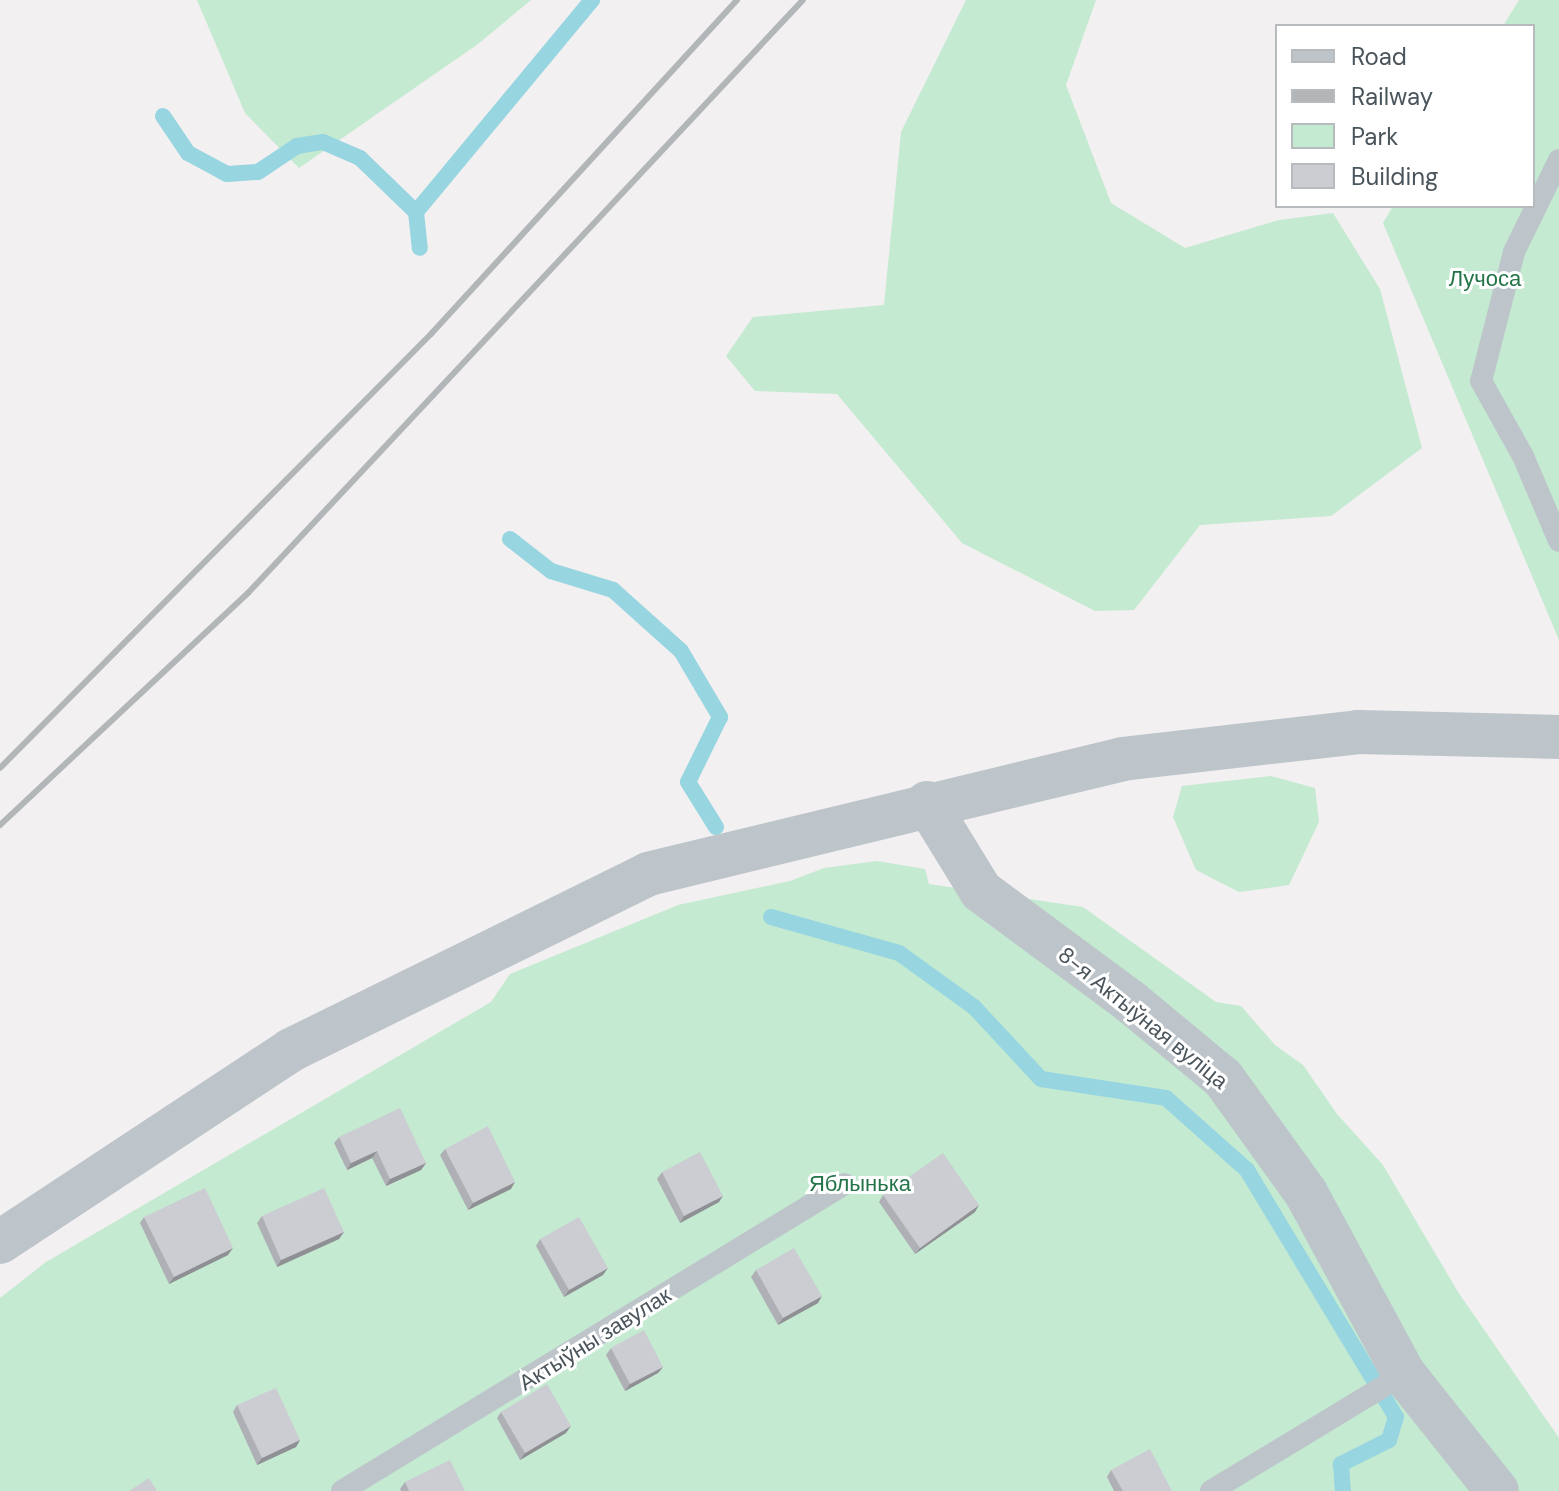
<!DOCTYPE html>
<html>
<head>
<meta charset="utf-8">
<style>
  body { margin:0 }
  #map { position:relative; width:1559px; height:1491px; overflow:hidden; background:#f2f0f0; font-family:"DM Sans",sans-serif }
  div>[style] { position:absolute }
  .green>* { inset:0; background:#c4ead1 }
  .stream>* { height:16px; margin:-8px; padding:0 8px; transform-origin:8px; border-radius:8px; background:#97d5e1 }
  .service>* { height:22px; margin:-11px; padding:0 11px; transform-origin:11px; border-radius:11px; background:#bdc5cb }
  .minor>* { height:44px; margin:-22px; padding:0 22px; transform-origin:22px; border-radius:22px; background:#bdc5cb }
  .rail>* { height:6px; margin:-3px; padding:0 3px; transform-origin:3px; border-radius:3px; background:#b3b6b9 }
  .wall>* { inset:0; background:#afb0b5 }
  .shaded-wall>* { inset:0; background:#8e9093 }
  .building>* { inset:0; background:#cbcdd2 }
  span { translate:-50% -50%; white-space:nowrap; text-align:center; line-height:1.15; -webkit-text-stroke:6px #fff; paint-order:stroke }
  .park-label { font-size:22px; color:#237448 }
  .street-label { font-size:22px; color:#4a545b }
  .legend { position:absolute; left:1275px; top:24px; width:260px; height:184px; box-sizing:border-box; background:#fff; border:2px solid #b7bbbd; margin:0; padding:10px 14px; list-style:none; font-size:24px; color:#4a545b }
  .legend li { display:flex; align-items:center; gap:16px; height:40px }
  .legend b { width:40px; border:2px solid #b7bbbd }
</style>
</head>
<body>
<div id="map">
  <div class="green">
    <i style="clip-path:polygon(197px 0,531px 0,478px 44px,299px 168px,245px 113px)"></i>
    <i style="clip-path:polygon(966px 0,1096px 0,1066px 85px,1111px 203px,1185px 248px,1279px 220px,1333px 213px,1380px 289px,1422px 448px,1331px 516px,1200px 525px,1134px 610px,1095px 611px,962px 543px,837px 394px,755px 391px,726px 356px,753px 317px,884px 305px,901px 132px)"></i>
    <i style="clip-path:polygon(1519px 0,1559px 0,1559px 640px,1383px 223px,1393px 206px,1533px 206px,1533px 26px,1503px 26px)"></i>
    <i style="clip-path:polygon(1271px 776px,1315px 788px,1319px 822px,1289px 885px,1239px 892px,1196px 870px,1173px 817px,1182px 786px)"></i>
    <i style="clip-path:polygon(877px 861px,925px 869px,929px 884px,1083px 907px,1216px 1002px,1241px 1006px,1275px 1045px,1303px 1065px,1337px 1114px,1383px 1165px,1458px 1292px,1559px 1438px,1559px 1491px,0 1491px,0 1298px,46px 1262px,491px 1002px,510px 974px,678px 905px,790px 881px,824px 868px)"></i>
  </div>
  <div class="stream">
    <i style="left:163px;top:116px;width:45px;rotate:56deg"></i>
    <i style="left:188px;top:153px;width:44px;rotate:28.3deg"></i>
    <i style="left:227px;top:174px;width:31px;rotate:-4deg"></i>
    <i style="left:258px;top:172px;width:47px;rotate:-33.7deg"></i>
    <i style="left:297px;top:146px;width:26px;rotate:-9deg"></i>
    <i style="left:323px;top:142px;width:40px;rotate:23.4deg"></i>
    <i style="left:360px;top:158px;width:78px;rotate:44deg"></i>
    <i style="left:416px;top:212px;width:36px;rotate:84deg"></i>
    <i style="left:416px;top:212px;width:276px;rotate:-50.3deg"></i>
    <i style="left:510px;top:539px;width:52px;rotate:38deg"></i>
    <i style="left:551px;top:571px;width:65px;rotate:17deg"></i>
    <i style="left:613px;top:590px;width:91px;rotate:41.9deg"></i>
    <i style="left:681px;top:651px;width:77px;rotate:59.4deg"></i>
    <i style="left:720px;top:717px;width:72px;rotate:116.2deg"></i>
    <i style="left:688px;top:782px;width:53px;rotate:58.1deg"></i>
    <i style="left:771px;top:917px;width:133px;rotate:15.7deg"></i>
    <i style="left:899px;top:953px;width:92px;rotate:35.8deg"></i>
    <i style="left:974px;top:1007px;width:98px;rotate:47.1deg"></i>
    <i style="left:1041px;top:1079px;width:126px;rotate:8.6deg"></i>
    <i style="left:1166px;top:1098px;width:108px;rotate:41.6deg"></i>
    <i style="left:1247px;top:1170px;width:288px;rotate:58.9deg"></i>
    <i style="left:1396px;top:1417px;width:24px;rotate:107deg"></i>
    <i style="left:1389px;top:1440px;width:54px;rotate:153.4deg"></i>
    <i style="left:1341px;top:1464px;width:27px;rotate:86deg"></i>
  </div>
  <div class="service">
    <i style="left:1559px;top:160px;width:102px;rotate:116.1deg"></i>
    <i style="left:1514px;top:252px;width:133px;rotate:104.3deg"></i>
    <i style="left:1481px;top:381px;width:86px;rotate:60.8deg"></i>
    <i style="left:1523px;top:456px;width:92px;rotate:67deg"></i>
    <i style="left:342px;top:1491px;width:589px;rotate:-31.4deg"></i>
    <i style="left:1211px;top:1491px;width:226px;rotate:-31.2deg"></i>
  </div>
  <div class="minor">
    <i style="left:927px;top:803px;width:103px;rotate:58.5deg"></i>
    <i style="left:981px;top:891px;width:187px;rotate:36.5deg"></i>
    <i style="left:1131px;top:1002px;width:119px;rotate:39.6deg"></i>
    <i style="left:1223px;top:1078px;width:142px;rotate:54.2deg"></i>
    <i style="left:1306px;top:1193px;width:206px;rotate:61.6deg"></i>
    <i style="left:1404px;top:1374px;width:149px;rotate:51.5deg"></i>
    <i style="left:0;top:1242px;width:349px;rotate:-33.4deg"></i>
    <i style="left:291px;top:1050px;width:398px;rotate:-26.2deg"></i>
    <i style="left:648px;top:874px;width:488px;rotate:-13.6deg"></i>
    <i style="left:1122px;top:759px;width:238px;rotate:-6.5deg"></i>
    <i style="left:1358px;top:732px;width:201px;rotate:1.4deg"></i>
  </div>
  <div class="rail">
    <i style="left:0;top:768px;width:612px;rotate:-45.2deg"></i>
    <i style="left:431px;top:334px;width:453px;rotate:-47.5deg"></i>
    <i style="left:0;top:825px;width:340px;rotate:-43.1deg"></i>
    <i style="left:248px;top:593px;width:812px;rotate:-46.9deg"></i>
  </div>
  <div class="wall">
    <i style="clip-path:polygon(339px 1137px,426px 1163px,421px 1170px,386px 1186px,372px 1158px,347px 1170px,334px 1143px)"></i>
    <i style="clip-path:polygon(445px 1149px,511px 1189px,468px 1210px,440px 1155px)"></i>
    <i style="clip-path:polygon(662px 1172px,719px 1202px,680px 1223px,657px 1179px)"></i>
    <i style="clip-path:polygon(883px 1195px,975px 1212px,915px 1254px,879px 1202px)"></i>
    <i style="clip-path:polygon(262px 1216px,344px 1232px,339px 1239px,277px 1267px,257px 1223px)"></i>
    <i style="clip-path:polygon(144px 1217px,228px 1255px,169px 1284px,140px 1223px)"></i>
    <i style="clip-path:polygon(540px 1239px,603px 1275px,564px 1297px,536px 1246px)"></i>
    <i style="clip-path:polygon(756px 1270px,818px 1303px,778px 1325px,751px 1277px)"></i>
    <i style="clip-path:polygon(611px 1348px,663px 1367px,658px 1373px,625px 1391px,606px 1355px)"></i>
    <i style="clip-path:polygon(237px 1405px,300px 1440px,296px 1447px,257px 1465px,233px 1412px)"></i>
    <i style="clip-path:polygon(501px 1412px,566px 1433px,520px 1460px,497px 1418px)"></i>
    <i style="clip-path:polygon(1111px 1470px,1172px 1491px,1114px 1491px,1107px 1477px)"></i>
    <i style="clip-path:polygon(405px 1482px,465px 1491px,401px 1491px,400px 1489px)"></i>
  </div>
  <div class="shaded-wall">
    <i style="clip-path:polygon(377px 1151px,372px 1158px,347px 1170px,351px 1163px)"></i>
    <i style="clip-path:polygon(426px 1163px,421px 1170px,386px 1186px,390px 1179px)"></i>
    <i style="clip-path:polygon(515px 1182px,511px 1189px,468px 1210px,473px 1203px)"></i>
    <i style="clip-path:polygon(723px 1196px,719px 1202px,680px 1223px,684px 1216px)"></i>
    <i style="clip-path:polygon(979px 1205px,975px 1212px,915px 1254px,920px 1248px)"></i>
    <i style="clip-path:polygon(344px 1232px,339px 1239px,277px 1267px,281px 1260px)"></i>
    <i style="clip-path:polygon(233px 1248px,228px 1255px,169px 1284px,174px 1277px)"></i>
    <i style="clip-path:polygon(608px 1268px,603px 1275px,564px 1297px,569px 1290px)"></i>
    <i style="clip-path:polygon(822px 1296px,818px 1303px,778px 1325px,783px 1318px)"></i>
    <i style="clip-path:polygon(663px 1367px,658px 1373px,625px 1391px,630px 1384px)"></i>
    <i style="clip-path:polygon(571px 1426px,566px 1433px,520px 1460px,525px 1453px)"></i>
    <i style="clip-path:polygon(300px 1440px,296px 1447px,257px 1465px,262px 1458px)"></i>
  </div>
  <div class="building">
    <i style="clip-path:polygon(400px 1108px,426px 1163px,390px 1179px,377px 1151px,351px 1163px,339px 1137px)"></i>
    <i style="clip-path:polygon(488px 1126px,515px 1182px,473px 1203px,445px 1149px)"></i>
    <i style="clip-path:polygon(700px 1152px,723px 1196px,684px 1216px,662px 1172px)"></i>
    <i style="clip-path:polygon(943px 1153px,979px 1205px,920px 1248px,883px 1195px)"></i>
    <i style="clip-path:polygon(205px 1188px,233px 1248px,174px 1277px,144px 1217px)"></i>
    <i style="clip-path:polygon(324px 1188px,344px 1232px,281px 1260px,262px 1216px)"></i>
    <i style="clip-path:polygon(579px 1217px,608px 1268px,569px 1290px,540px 1239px)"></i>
    <i style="clip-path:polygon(794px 1248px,822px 1296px,783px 1318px,756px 1270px)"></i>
    <i style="clip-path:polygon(644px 1330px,663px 1367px,630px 1384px,611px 1348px)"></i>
    <i style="clip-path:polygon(547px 1384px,571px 1426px,525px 1453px,501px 1412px)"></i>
    <i style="clip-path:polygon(276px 1388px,300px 1440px,262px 1458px,237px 1405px)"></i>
    <i style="clip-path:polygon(1150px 1449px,1172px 1491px,1123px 1491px,1111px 1470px)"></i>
    <i style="clip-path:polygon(450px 1460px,465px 1491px,409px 1491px,405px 1482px)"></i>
    <i style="clip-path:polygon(149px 1478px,157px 1491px,129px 1491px)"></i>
  </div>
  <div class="park-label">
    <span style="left:1485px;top:279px">Лучоса</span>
    <span style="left:860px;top:1184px">Яблынька</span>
  </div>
  <div class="street-label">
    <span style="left:1143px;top:1018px;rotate:39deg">8-я Актыўная вуліца</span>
    <span style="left:595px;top:1339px;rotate:-32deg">Актыўны завулак</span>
  </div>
  <ul class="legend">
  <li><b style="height:10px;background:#bdc5cb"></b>Road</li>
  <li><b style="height:10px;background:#b3b6b9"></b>Railway</li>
  <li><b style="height:22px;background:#c4ead1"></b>Park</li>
  <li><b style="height:22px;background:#cbcdd2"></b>Building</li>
  </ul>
</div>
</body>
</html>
